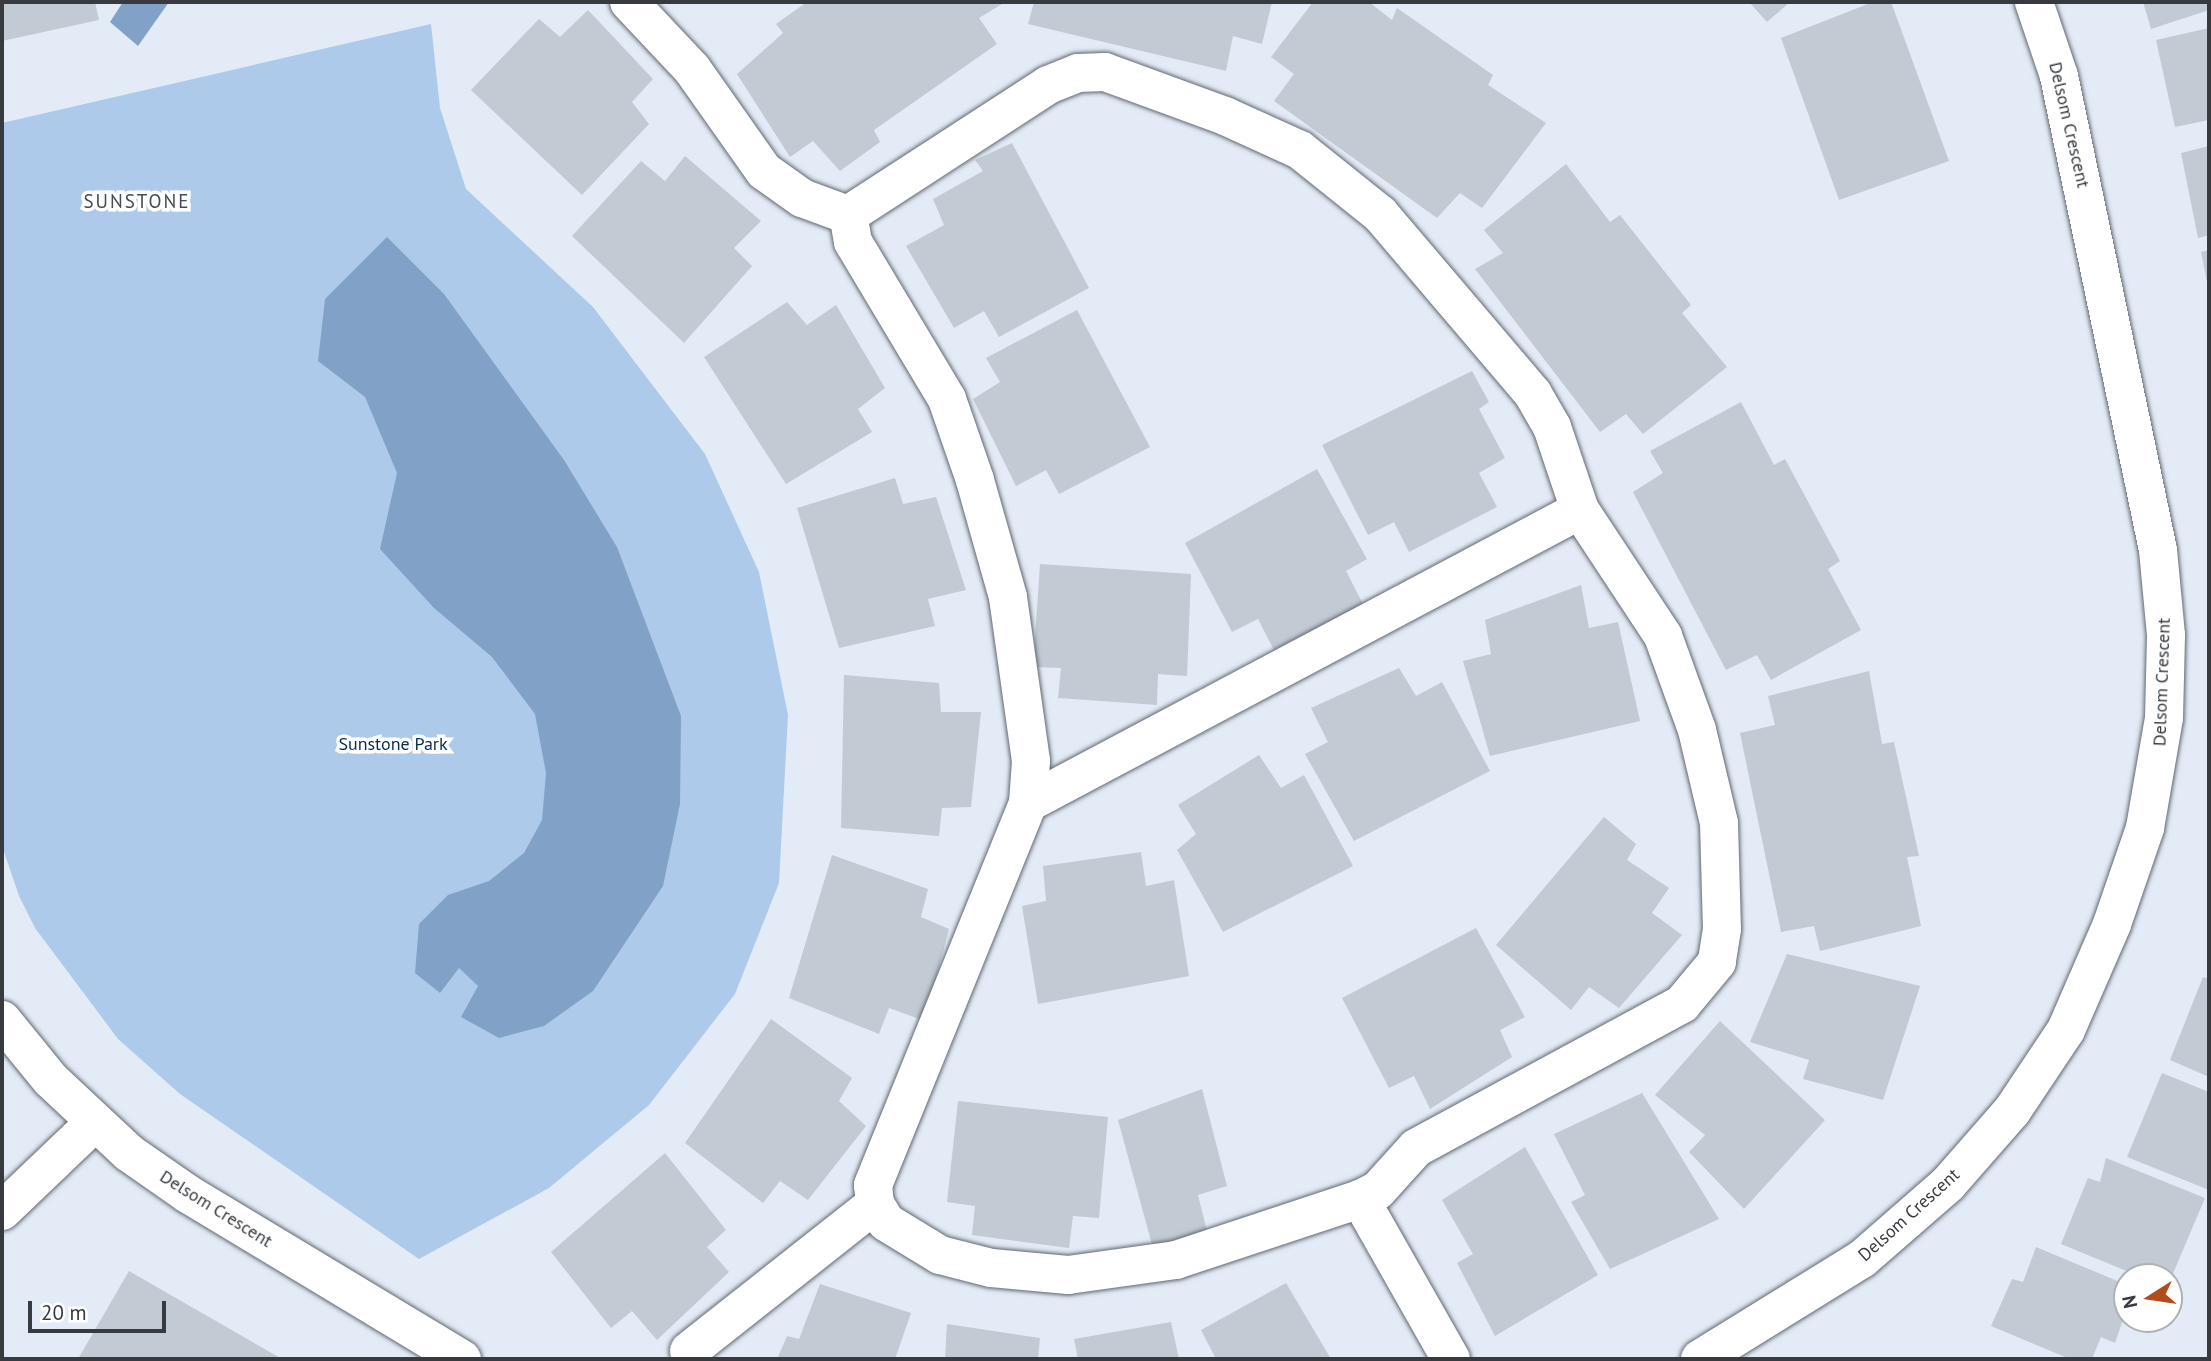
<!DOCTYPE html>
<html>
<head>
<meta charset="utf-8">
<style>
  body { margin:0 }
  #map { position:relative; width:2211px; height:1361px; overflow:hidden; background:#e3ebf6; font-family:"PT Sans",sans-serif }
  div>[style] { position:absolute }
  .green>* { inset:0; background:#aecaea }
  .water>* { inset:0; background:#81a1c6 }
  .building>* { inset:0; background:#c2cad4 }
  .roads { filter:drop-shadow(0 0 2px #616871) drop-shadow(0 0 2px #616871) }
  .minor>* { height:38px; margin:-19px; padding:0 19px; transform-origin:19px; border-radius:19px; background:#fff }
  span { translate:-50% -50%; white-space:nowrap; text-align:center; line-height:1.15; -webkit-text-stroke:7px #fff; paint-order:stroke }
  .street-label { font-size:18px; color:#373b3f }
  .park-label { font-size:18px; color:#082c4f }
  .neighbourhood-label { font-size:19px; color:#444b53; letter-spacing:2px }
  .frame { position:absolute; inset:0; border:4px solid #373b3f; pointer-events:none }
  .north { position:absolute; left:2113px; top:1263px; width:70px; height:70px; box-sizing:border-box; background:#fff; border:2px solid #afb1b2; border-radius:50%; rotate:258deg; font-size:19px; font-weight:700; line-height:28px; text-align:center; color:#373b3f }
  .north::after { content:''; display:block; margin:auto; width:24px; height:32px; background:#b24c1e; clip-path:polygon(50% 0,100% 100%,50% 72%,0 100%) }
  .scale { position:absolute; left:28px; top:1301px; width:138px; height:32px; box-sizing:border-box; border:4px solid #373b3f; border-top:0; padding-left:9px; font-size:21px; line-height:24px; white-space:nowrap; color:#373b3f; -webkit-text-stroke:5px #fff; paint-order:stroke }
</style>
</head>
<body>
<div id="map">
  <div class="green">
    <i style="clip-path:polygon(431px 24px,440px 108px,466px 189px,593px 307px,705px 454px,759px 572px,788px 715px,779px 883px,735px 994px,649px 1105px,549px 1188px,419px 1259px,180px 1094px,118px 1039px,35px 928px,19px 896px,2px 846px,2px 123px)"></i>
  </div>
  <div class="water">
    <i style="clip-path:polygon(123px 2px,169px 2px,138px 46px,110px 22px)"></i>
    <i style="clip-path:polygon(387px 237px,444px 294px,564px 460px,617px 547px,681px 716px,680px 804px,663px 886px,593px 991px,544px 1026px,499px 1038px,461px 1017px,478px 986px,459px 968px,440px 993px,415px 973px,419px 924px,448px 895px,489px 881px,524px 853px,542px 820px,546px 773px,535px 714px,492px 657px,434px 608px,380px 549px,397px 473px,365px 397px,318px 361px,325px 299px)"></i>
  </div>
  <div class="building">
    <i style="clip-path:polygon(2px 2px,95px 2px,99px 20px,2px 41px)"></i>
    <i style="clip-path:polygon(807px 2px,1000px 2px,1002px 4px,979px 18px,997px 44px,874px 130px,880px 142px,840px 171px,813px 141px,790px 157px,737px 74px,783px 33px,776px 24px)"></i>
    <i style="clip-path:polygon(1034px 2px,1272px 2px,1262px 44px,1233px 36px,1226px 71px,1028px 24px)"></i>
    <i style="clip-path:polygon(1313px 2px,1369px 2px,1392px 20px,1397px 8px,1493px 75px,1488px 85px,1546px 123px,1482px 208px,1460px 193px,1437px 218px,1274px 101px,1294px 74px,1271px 57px)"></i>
    <i style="clip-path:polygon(1749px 2px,1790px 2px,1767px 22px)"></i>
    <i style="clip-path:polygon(1873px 2px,1891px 2px,1949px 161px,1839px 200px,1781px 38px)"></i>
    <i style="clip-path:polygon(2143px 2px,2209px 2px,2209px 10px,2151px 29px)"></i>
    <i style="clip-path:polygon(588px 10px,653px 79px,632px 102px,649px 124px,582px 195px,471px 90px,539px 19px,560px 37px)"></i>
    <i style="clip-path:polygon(2209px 28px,2209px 120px,2175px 127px,2156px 40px)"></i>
    <i style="clip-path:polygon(1012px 143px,1089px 288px,999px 337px,984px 311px,954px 328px,906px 246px,944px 225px,933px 199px,983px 171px,975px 160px)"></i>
    <i style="clip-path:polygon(2209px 146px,2209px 235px,2198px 238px,2181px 153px)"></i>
    <i style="clip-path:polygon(685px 156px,761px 221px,734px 248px,752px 266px,684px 343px,572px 236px,641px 161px,665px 181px)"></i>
    <i style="clip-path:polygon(1566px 164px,1610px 222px,1620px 215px,1691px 305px,1682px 313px,1727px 367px,1643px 434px,1626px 414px,1600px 432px,1475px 269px,1503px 253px,1484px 230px)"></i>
    <i style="clip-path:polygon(2209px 250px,2209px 287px,2208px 287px,2201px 252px)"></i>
    <i style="clip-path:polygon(787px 302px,807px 325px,836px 305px,885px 388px,858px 409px,872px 432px,786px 484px,704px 357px)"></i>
    <i style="clip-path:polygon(1077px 310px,1150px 447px,1059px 494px,1046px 470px,1016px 486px,973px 399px,1000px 382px,986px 358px)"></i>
    <i style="clip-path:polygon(1472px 371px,1489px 402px,1479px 409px,1505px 458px,1479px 473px,1497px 507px,1409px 552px,1394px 522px,1368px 535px,1322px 445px)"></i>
    <i style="clip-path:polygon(1741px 402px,1774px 465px,1785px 459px,1840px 561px,1828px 569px,1861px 630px,1771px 680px,1757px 655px,1726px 670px,1633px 492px,1663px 473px,1650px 451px)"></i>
    <i style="clip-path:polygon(1317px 469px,1367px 559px,1346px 571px,1363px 604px,1274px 650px,1258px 619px,1232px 632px,1185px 543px)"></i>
    <i style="clip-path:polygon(895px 478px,903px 504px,936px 497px,966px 590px,928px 599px,935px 626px,839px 648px,797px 508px)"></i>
    <i style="clip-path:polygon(1040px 564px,1191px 574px,1187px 676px,1158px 674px,1157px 705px,1058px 698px,1061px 668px,1033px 667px)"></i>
    <i style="clip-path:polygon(1581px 585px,1589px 628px,1618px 622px,1640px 721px,1490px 756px,1463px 661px,1491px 654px,1485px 620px)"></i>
    <i style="clip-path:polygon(1399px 668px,1416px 696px,1442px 682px,1490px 771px,1354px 841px,1305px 754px,1328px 742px,1311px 708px)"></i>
    <i style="clip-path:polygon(1869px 671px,1882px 744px,1894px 742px,1919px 856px,1907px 857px,1921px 926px,1820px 951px,1814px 926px,1781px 932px,1740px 733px,1775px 725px,1768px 696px)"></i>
    <i style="clip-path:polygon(844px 675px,939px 683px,941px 712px,981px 712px,971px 807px,942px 808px,939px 836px,841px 828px)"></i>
    <i style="clip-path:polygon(1259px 755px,1281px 788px,1304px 775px,1353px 866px,1223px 932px,1177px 850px,1196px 834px,1178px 805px)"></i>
    <i style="clip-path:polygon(1604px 817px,1636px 844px,1627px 860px,1669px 888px,1652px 913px,1682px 935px,1619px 1008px,1589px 987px,1571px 1010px,1496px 945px)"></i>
    <i style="clip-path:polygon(1141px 852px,1146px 886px,1174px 880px,1189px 976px,1038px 1004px,1022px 906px,1046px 901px,1043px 866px)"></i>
    <i style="clip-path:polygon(832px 855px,928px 889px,921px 917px,949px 929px,925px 1021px,889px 1008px,879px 1034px,789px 998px)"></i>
    <i style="clip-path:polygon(1476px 928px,1525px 1017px,1500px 1030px,1512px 1057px,1430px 1109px,1414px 1076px,1389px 1088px,1342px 998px)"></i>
    <i style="clip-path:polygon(1787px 954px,1920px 986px,1883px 1100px,1803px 1079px,1809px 1060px,1750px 1042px)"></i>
    <i style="clip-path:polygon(2203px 977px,2209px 979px,2209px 1077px,2170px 1060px)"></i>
    <i style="clip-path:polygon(771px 1019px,852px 1078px,839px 1101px,866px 1126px,808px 1200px,780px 1181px,763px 1203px,685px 1143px)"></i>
    <i style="clip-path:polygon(1720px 1021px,1825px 1120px,1744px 1209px,1689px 1152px,1705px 1135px,1655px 1095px)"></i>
    <i style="clip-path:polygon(2162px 1073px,2209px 1092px,2209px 1190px,2127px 1157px)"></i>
    <i style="clip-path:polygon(1202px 1089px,1227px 1186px,1198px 1195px,1208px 1235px,1154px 1252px,1118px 1120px)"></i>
    <i style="clip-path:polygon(1642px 1093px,1719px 1219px,1610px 1269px,1571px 1202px,1585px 1195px,1554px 1134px)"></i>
    <i style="clip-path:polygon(958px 1101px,1108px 1117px,1099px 1218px,1073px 1216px,1069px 1248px,972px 1235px,975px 1206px,947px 1202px)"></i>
    <i style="clip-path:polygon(1525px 1147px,1598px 1275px,1495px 1336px,1457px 1263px,1473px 1254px,1442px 1200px)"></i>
    <i style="clip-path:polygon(665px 1153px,726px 1230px,707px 1247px,729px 1272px,657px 1340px,632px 1311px,611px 1328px,551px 1252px)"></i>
    <i style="clip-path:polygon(2106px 1158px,2205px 1198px,2169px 1283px,2169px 1277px,2141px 1277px,2061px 1244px,2088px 1178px,2100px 1182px)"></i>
    <i style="clip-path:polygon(2036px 1247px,2127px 1285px,2127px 1308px,2115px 1343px,2101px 1337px,2092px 1359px,2070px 1359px,1991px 1326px,2012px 1279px,2023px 1282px)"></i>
    <i style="clip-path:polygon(129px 1271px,282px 1359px,78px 1359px)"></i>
    <i style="clip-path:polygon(1286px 1283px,1331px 1359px,1216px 1359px,1201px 1330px)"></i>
    <i style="clip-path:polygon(820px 1284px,911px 1313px,895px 1359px,777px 1359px,787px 1336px,799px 1339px)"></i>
    <i style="clip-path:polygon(1171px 1322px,1179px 1359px,1078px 1359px,1074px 1339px)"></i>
    <i style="clip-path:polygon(947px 1324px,1040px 1338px,1038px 1359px,945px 1359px)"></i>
  </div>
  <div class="roads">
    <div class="minor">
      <i style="left:629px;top:2px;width:92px;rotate:46.8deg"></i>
      <i style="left:692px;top:69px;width:125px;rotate:54.8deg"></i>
      <i style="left:764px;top:171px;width:47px;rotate:35.4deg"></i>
      <i style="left:802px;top:198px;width:49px;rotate:20.3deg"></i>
      <i style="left:1105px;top:72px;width:128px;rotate:20.1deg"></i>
      <i style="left:1225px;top:116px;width:82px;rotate:24.4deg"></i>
      <i style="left:1300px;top:150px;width:102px;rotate:38.7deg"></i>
      <i style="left:1380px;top:214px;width:236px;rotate:49.6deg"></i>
      <i style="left:1533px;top:394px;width:38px;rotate:60deg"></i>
      <i style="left:1552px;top:427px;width:88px;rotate:71.4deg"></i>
      <i style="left:1580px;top:510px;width:151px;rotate:56.6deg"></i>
      <i style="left:1663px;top:636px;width:100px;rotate:70.1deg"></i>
      <i style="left:1697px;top:730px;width:96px;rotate:76.7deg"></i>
      <i style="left:1719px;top:823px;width:106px;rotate:88.4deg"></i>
      <i style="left:1722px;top:929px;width:33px;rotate:99deg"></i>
      <i style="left:1717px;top:962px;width:55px;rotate:129.8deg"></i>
      <i style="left:1682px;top:1004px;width:302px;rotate:151.6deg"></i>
      <i style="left:1416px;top:1148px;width:57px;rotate:132.1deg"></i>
      <i style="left:1378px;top:1190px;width:20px;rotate:153deg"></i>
      <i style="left:1360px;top:1199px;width:194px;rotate:161.7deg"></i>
      <i style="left:1176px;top:1260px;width:109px;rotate:172.1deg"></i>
      <i style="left:1068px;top:1275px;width:77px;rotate:-174.8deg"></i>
      <i style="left:991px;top:1268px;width:53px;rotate:-165.7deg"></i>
      <i style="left:940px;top:1255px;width:63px;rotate:-148.6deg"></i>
      <i style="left:886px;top:1222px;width:21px;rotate:-121deg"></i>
      <i style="left:875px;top:1204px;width:19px;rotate:-96deg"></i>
      <i style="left:873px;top:1185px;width:412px;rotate:-67.9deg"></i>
      <i style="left:1028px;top:803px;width:42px;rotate:-85.9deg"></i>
      <i style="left:1031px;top:761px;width:166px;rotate:-98deg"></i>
      <i style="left:1008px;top:597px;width:122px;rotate:-105.8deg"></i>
      <i style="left:975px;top:480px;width:86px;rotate:-109.1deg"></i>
      <i style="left:947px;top:399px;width:183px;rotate:-120.9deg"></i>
      <i style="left:853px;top:242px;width:27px;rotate:-100deg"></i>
      <i style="left:848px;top:215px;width:239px;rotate:-33deg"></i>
      <i style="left:1048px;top:85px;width:32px;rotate:-22deg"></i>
      <i style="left:1078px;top:73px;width:27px;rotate:-2deg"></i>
      <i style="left:1028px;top:803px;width:625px;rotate:-27.96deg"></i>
      <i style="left:2px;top:1020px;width:77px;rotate:50.8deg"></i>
      <i style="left:51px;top:1080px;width:107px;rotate:43.1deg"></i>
      <i style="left:129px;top:1153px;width:72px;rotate:34.8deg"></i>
      <i style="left:188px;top:1194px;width:320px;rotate:31.1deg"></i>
      <i style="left:1360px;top:1199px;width:184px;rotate:60.4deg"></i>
      <i style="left:2px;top:1211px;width:127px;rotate:-43.7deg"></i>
      <i style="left:689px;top:1351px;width:237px;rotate:-38.3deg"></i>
      <i style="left:1700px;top:1359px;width:190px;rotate:-31.7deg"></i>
      <i style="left:1862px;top:1259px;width:114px;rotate:-41.1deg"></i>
      <i style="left:1948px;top:1184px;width:97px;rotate:-48.8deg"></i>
      <i style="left:2012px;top:1111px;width:97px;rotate:-56.3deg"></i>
      <i style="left:2066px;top:1030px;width:116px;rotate:-66.5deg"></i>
      <i style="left:2112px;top:924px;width:102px;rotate:-71deg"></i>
      <i style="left:2145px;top:828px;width:112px;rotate:-80.2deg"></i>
      <i style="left:2164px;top:718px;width:83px;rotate:-88.6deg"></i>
      <i style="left:2166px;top:635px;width:85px;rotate:-95.4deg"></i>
      <i style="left:2158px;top:550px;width:484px;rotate:-101.8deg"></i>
      <i style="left:2059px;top:76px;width:78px;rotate:-108.7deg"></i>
    </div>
  </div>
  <div class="street-label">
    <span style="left:2069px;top:125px;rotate:77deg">Delsom Crescent</span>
    <span style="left:2162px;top:682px;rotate:-88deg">Delsom Crescent</span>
    <span style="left:216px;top:1209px;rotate:32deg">Delsom Crescent</span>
    <span style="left:1909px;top:1215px;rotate:-42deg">Delsom Crescent</span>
  </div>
  <div class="park-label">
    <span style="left:393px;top:744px">Sunstone Park</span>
  </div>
  <div class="neighbourhood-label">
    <span style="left:137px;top:202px">SUNSTONE</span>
  </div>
  <div class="frame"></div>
  <div class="north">N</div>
  <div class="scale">20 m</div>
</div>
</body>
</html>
